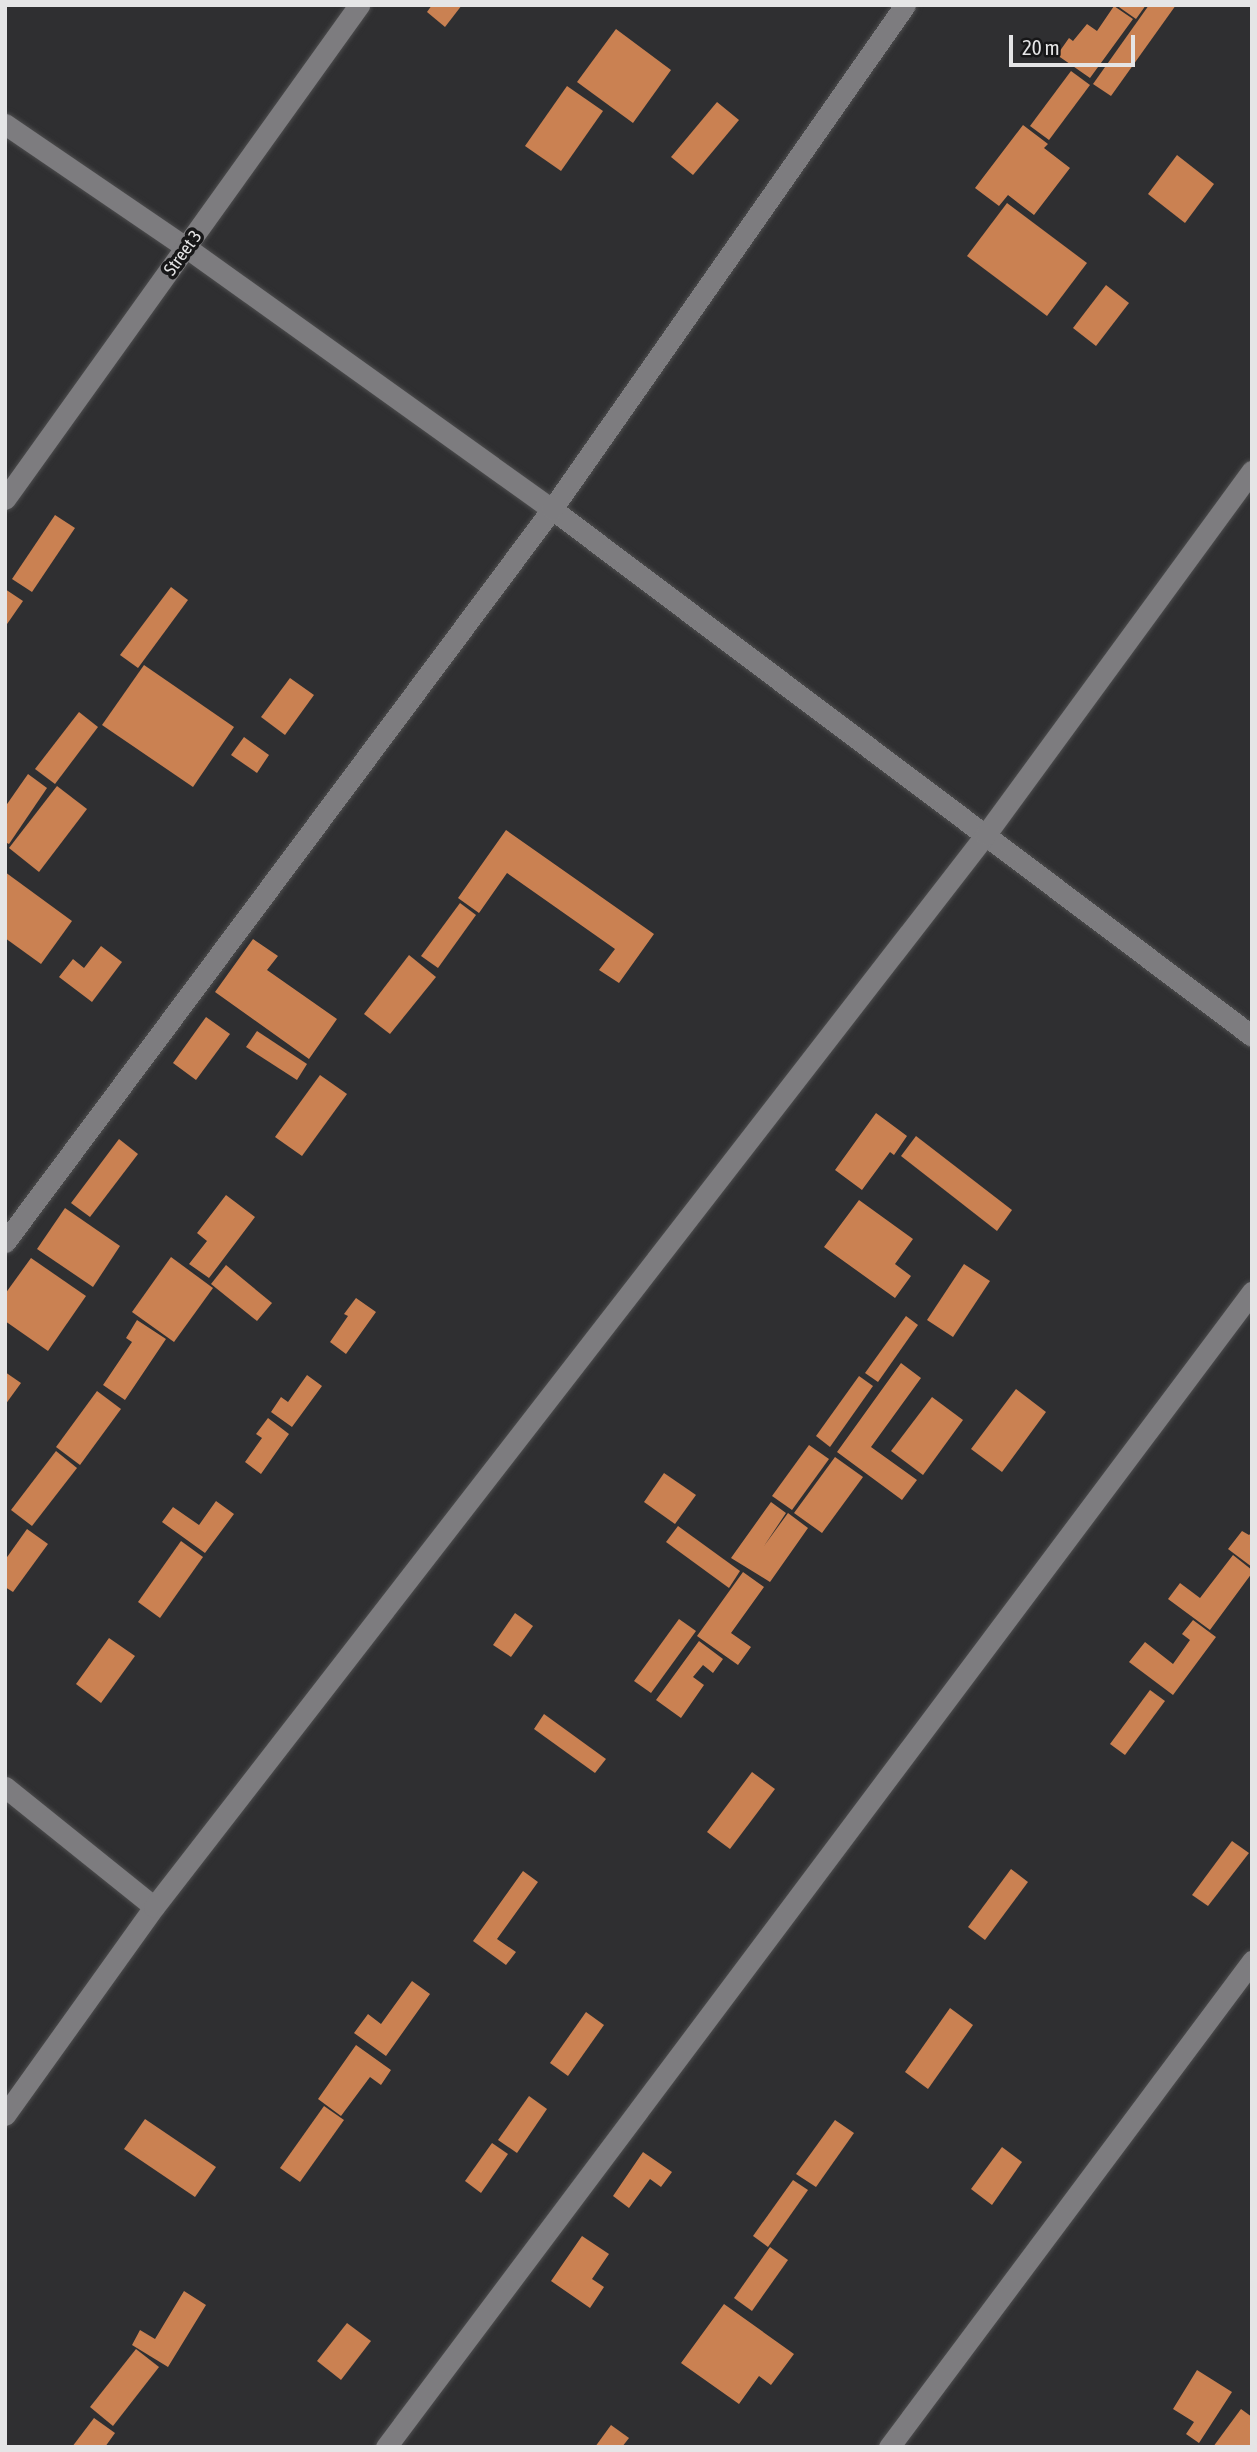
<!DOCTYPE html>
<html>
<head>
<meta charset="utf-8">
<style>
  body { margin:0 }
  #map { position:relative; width:1257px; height:2452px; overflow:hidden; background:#2f2f31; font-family:"Asap Condensed",sans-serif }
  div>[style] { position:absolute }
  .building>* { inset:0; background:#ca8152 }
  .roads { filter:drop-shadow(0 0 2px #4d4d4e) drop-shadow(0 0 2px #4d4d4e) }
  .minor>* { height:21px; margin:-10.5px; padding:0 10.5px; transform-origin:10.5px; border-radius:10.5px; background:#7d7c7f }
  span { translate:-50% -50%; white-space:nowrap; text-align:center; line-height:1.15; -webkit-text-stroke:7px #171718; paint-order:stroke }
  .street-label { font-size:18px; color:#e5e5e6 }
  .frame { position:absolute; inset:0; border:7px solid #e5e5e6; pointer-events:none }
  .scale { position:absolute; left:1009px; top:35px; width:126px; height:32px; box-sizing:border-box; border:4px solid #e5e5e6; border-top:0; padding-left:9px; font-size:21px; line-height:24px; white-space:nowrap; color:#e5e5e6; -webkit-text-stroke:5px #171718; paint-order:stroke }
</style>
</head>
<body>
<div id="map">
  <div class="building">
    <i style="clip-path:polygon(432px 5px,462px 5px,445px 27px,427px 12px)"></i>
    <i style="clip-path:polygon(1116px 5px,1146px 5px,1136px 19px)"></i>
    <i style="clip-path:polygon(1149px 5px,1176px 5px,1111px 96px,1093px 84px)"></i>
    <i style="clip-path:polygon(1114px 6px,1133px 19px,1090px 78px,1057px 55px,1069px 38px,1073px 41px,1087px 24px,1097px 31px)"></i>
    <i style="clip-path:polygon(616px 29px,671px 70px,633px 123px,577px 82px)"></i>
    <i style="clip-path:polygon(1071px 71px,1090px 85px,1049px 140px,1030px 126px)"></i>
    <i style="clip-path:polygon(567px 86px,603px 111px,561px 171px,525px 146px)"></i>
    <i style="clip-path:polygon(717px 102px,739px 120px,693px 175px,671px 157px)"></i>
    <i style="clip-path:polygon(1023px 125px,1048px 144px,1044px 148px,1070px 168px,1034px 215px,1008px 195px,999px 206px,975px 188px)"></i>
    <i style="clip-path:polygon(1177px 155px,1214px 184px,1185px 223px,1148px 194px)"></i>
    <i style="clip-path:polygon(1007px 203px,1087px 263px,1047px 316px,967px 256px)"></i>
    <i style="clip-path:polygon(1106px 285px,1129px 303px,1096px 346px,1073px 328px)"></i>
    <i style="clip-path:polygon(55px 515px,75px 528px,32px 592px,12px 579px)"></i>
    <i style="clip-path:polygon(171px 587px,188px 600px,138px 668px,120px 655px)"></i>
    <i style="clip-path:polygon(5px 589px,23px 601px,5px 627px)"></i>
    <i style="clip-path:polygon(144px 665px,234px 727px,193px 787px,102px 725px)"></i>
    <i style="clip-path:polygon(290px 678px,314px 695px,285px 735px,261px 717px)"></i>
    <i style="clip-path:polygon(79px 712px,98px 727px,55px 784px,35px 769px)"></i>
    <i style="clip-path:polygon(244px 737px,269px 755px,257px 773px,231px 755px)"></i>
    <i style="clip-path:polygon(28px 774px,47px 788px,9px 844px,5px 842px,5px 807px)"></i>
    <i style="clip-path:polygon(57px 786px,87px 809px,39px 872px,9px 848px)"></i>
    <i style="clip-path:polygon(506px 830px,654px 934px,619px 983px,599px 970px,615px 949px,507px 873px,479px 913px,458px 898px)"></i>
    <i style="clip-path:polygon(5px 872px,72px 921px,41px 964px,5px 938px)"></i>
    <i style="clip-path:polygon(460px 903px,476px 915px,438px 968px,421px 956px)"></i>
    <i style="clip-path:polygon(253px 939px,278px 956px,267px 970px,337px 1019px,309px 1059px,215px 992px)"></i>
    <i style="clip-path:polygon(101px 946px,122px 962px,92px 1002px,59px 977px,73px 959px,84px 968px)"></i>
    <i style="clip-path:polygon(409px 955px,436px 977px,390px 1034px,364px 1014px)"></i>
    <i style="clip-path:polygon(206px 1017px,230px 1034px,196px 1080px,173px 1063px)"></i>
    <i style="clip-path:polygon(257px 1031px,307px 1064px,297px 1080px,246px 1047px)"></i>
    <i style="clip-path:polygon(320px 1075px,347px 1094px,302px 1156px,275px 1137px)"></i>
    <i style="clip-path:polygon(876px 1113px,907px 1136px,894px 1155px,890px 1152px,862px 1190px,835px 1170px)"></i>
    <i style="clip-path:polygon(916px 1136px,1012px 1210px,997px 1231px,901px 1156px)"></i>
    <i style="clip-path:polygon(119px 1139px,138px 1154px,90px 1217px,71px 1203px)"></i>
    <i style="clip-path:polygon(226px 1195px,255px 1217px,209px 1278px,189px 1264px,207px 1241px,197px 1233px)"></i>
    <i style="clip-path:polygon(859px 1200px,913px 1239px,895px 1264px,911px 1276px,895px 1298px,824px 1247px)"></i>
    <i style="clip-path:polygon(65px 1208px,120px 1246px,93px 1287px,37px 1249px)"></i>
    <i style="clip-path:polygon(171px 1257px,213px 1288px,174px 1342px,132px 1312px)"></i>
    <i style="clip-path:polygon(31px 1258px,86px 1296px,48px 1351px,5px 1321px,5px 1294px)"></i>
    <i style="clip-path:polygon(964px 1264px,990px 1281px,953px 1337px,927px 1320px)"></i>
    <i style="clip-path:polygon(226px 1265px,272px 1303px,257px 1321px,211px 1284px)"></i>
    <i style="clip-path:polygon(356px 1298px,376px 1312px,346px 1354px,330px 1342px,348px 1316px,344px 1314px)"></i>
    <i style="clip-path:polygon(906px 1316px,918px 1325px,878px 1382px,865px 1373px)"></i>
    <i style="clip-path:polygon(137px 1320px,166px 1339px,125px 1400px,103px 1385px,132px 1342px,126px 1338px)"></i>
    <i style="clip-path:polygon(901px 1363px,921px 1378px,871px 1447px,917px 1480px,902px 1500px,837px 1452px)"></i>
    <i style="clip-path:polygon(5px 1372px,21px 1383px,5px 1405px)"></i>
    <i style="clip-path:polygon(307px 1375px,322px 1386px,292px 1427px,271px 1412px,281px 1397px,288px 1402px)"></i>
    <i style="clip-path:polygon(859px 1376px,873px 1386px,830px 1447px,816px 1436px)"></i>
    <i style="clip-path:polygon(1016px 1389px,1046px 1412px,1002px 1472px,971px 1449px)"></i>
    <i style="clip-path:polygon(97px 1391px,121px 1409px,80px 1465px,56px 1447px)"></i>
    <i style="clip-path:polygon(932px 1397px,963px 1420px,923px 1475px,891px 1451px)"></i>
    <i style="clip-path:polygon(268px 1418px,289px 1434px,261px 1474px,245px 1462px,262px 1438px,256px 1434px)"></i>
    <i style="clip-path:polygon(809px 1445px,829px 1459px,792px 1510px,772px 1496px)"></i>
    <i style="clip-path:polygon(56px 1451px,77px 1468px,32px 1526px,11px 1510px)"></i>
    <i style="clip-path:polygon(835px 1457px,863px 1477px,822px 1533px,794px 1513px)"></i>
    <i style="clip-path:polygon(664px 1473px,696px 1495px,675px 1524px,644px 1502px)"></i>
    <i style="clip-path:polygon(216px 1501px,234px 1514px,205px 1553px,162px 1522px,173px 1507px,199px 1525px)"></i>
    <i style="clip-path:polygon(771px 1502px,786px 1513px,764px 1546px,788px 1513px,808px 1528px,770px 1582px,731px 1558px)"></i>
    <i style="clip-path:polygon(678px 1526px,740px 1571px,729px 1588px,666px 1542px)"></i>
    <i style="clip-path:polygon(27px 1529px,48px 1544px,13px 1592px,5px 1587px,5px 1560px)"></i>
    <i style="clip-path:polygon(1242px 1531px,1249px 1535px,1252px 1532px,1252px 1567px,1228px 1549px)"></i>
    <i style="clip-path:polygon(181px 1541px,203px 1557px,160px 1618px,138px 1602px)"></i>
    <i style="clip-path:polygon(1233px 1555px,1252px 1570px,1252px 1573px,1210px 1630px,1168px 1599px,1180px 1583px,1200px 1598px)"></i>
    <i style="clip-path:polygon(743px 1572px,764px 1587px,731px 1633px,751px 1647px,738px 1665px,697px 1636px)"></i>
    <i style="clip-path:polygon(515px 1613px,533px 1626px,511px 1657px,493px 1645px)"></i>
    <i style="clip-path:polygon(679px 1619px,696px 1631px,651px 1693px,634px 1681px)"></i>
    <i style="clip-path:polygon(1193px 1620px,1216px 1637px,1173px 1695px,1129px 1662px,1145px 1642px,1173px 1664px,1190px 1640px,1182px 1634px)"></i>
    <i style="clip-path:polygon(109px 1638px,135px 1656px,101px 1703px,76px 1684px)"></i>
    <i style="clip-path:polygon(699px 1641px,723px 1659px,713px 1673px,703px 1665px,693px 1677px,704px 1685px,681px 1718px,656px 1700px)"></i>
    <i style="clip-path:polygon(1150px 1690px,1165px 1701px,1125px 1755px,1110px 1744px)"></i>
    <i style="clip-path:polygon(544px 1714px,606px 1759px,595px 1773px,534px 1729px)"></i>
    <i style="clip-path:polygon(752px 1772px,775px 1789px,730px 1849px,707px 1832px)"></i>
    <i style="clip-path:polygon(1232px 1841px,1249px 1853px,1208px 1906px,1192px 1895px)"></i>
    <i style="clip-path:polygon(1011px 1869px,1028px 1882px,985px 1940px,968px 1927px)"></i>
    <i style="clip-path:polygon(523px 1871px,538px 1882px,497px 1939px,516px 1952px,506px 1965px,473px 1941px)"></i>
    <i style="clip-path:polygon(412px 1981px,430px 1994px,386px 2056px,354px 2033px,368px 2014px,381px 2024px)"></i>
    <i style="clip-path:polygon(950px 2008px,973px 2025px,928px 2089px,905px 2072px)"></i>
    <i style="clip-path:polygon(586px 2012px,604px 2025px,568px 2076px,550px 2063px)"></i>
    <i style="clip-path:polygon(356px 2045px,391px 2070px,381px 2085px,370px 2077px,341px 2116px,318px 2099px)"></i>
    <i style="clip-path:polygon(529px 2096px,547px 2109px,517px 2153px,498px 2140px)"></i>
    <i style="clip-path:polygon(324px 2106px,344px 2120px,300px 2182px,280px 2168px)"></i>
    <i style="clip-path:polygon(145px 2119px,216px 2167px,195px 2197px,124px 2149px)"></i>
    <i style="clip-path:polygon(835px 2120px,854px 2133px,816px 2187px,796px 2174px)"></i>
    <i style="clip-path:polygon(492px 2143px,508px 2154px,481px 2193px,465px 2181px)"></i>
    <i style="clip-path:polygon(1002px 2147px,1022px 2162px,992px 2205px,971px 2189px)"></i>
    <i style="clip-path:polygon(643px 2152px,672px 2172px,661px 2187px,650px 2179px,629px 2208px,613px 2196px)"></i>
    <i style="clip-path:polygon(793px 2180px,808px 2190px,768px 2247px,753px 2236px)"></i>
    <i style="clip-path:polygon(582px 2236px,609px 2254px,592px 2279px,604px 2287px,590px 2308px,551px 2281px)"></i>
    <i style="clip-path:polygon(770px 2247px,788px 2260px,752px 2311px,734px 2298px)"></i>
    <i style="clip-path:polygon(184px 2291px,206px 2305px,168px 2367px,132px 2345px,140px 2330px,155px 2339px)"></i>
    <i style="clip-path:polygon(724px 2304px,794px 2354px,771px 2385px,759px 2376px,739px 2404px,681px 2363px)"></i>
    <i style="clip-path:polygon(347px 2323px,371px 2341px,341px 2380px,317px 2361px)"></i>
    <i style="clip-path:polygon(136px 2349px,159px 2367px,113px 2426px,90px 2407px)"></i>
    <i style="clip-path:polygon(1197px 2370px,1232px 2392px,1199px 2443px,1186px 2434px,1194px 2422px,1173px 2409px)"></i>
    <i style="clip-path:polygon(1241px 2409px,1252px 2417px,1252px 2447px,1213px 2447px)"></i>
    <i style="clip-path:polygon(94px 2418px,115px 2433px,105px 2447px,72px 2447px)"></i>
    <i style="clip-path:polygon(611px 2425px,629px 2438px,622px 2447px,595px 2447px)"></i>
  </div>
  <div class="roads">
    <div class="minor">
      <i style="left:5px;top:124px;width:220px;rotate:34.3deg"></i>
      <i style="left:187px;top:248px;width:449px;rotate:35.6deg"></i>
      <i style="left:552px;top:509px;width:876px;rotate:36.97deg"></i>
      <i style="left:5px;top:499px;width:608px;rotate:-54.37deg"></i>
      <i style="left:5px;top:1242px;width:915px;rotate:-53.27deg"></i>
      <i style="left:552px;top:509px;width:615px;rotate:-54.99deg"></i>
      <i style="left:5px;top:1787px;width:191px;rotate:38.8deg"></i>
      <i style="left:5px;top:2115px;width:256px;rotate:-54.4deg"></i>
      <i style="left:154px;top:1907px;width:1358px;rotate:-52.21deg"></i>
      <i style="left:986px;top:834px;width:450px;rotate:-53.8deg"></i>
      <i style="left:386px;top:2447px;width:1444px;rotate:-53.14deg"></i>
      <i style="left:889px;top:2447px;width:607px;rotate:-53.24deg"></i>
    </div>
  </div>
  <div class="street-label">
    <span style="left:183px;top:253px;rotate:-54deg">Street 3</span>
  </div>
  <div class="frame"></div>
  <div class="scale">20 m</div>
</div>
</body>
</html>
